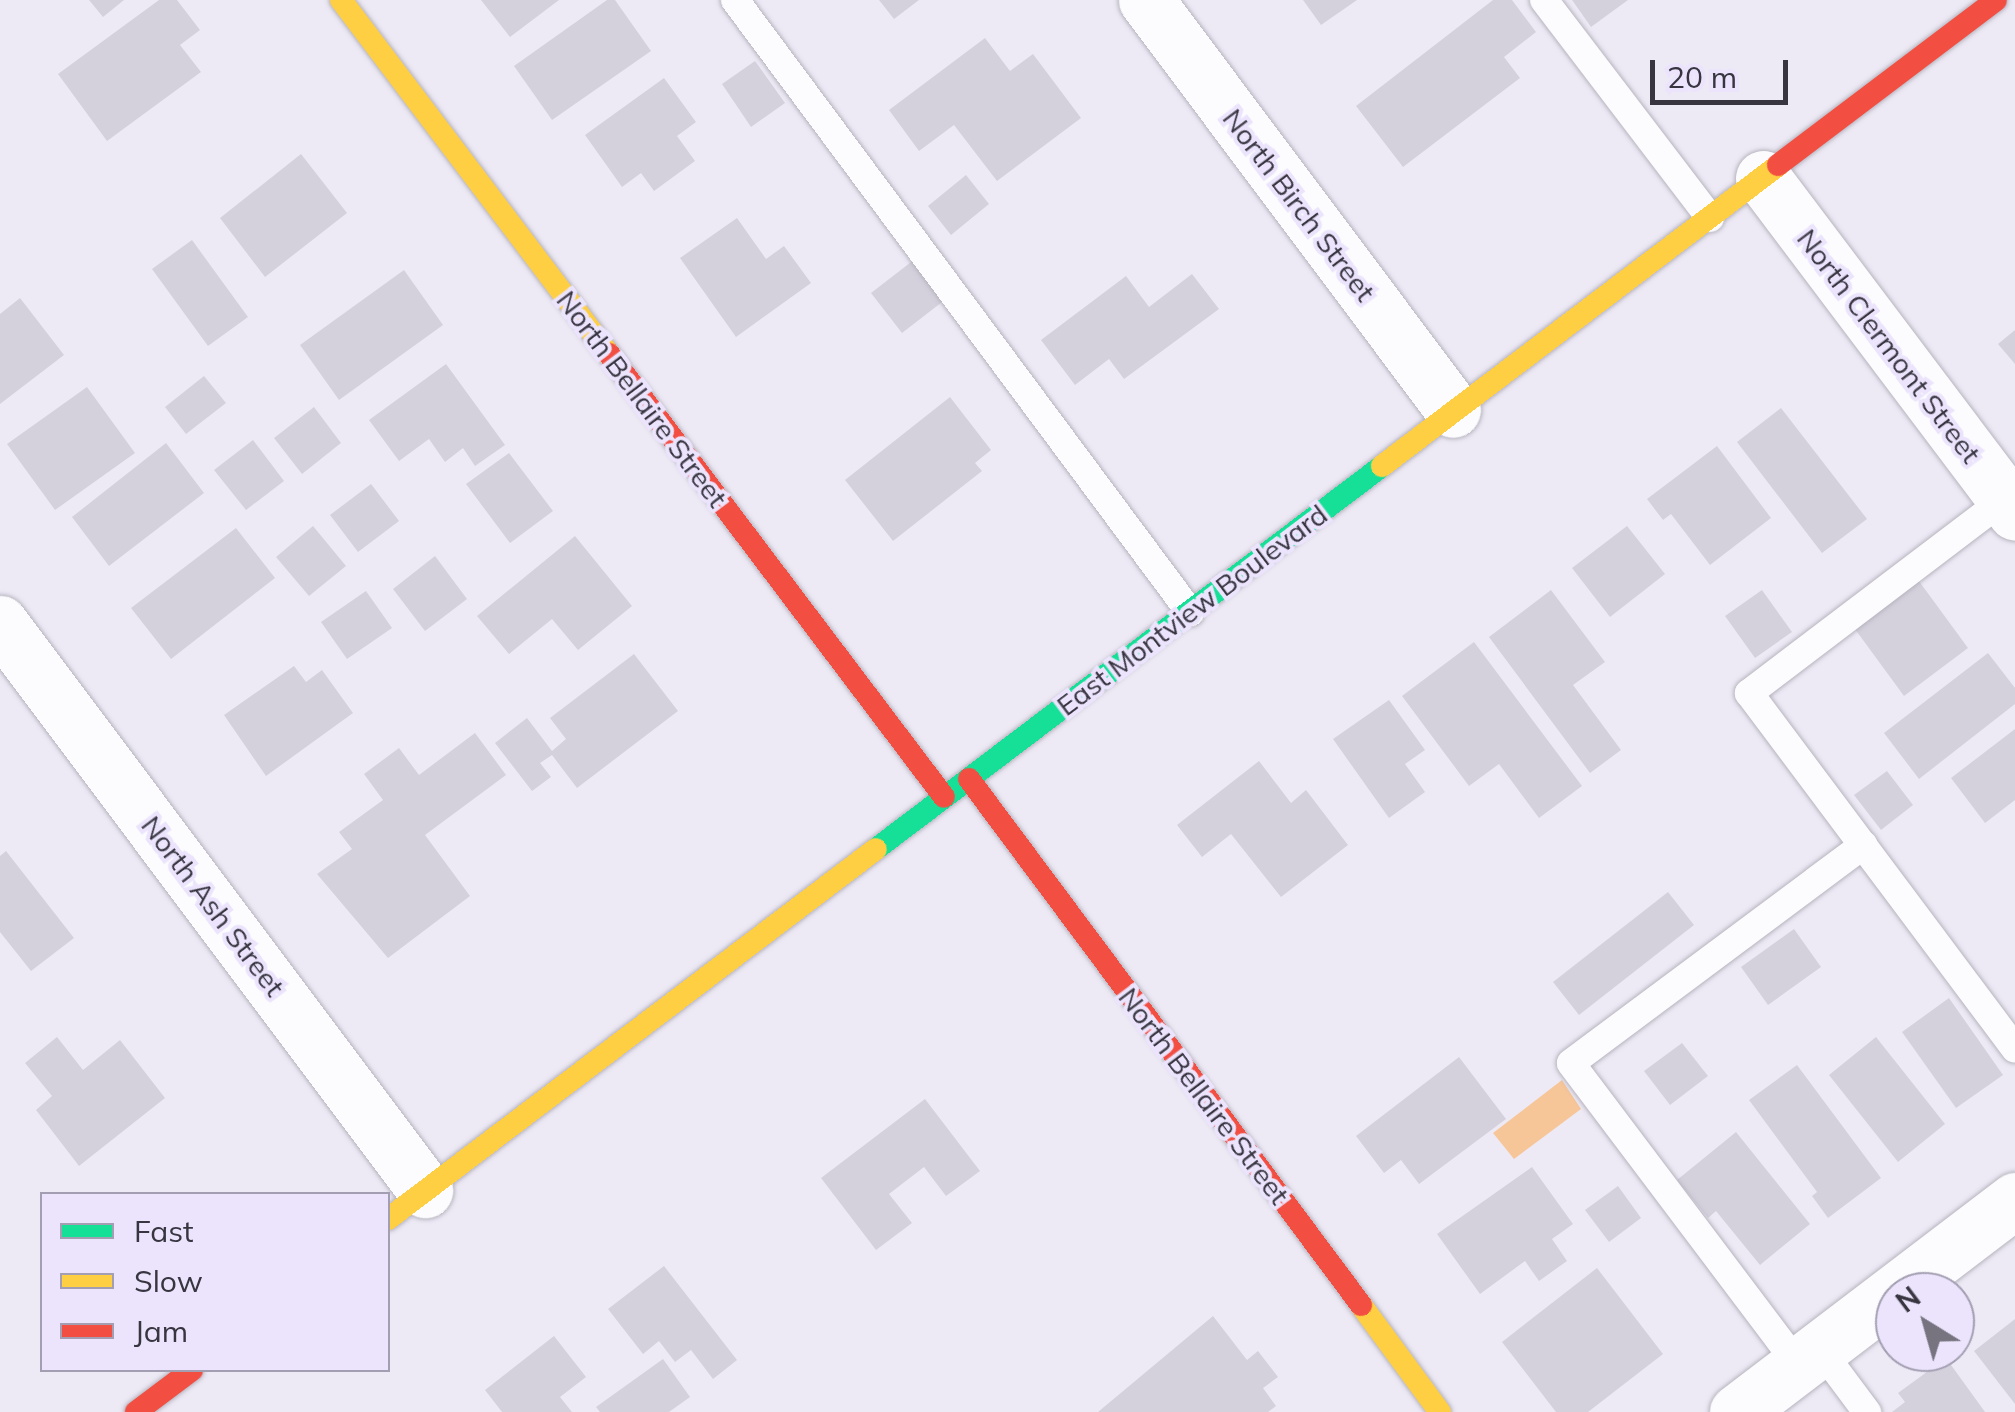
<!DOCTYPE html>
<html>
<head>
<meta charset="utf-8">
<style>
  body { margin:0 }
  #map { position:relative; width:2015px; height:1412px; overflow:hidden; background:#edeaf6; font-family:Mulish,sans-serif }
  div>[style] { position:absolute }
  .water>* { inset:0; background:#f6c598 }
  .building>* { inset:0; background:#d4d1dd }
  .roads { filter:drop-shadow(0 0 2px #b7b4be) drop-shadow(0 0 2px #b7b4be) }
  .lane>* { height:28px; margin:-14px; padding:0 14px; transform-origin:14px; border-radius:14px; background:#fcfcfe }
  .street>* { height:55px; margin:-27.5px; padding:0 27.5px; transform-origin:27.5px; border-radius:27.5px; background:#fcfcfe }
  .fast>* { height:22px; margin:-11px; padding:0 11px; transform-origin:11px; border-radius:11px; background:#16e098 }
  .slow>* { height:22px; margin:-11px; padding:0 11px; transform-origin:11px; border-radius:11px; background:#ffcf43 }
  .jam>* { height:22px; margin:-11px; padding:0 11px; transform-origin:11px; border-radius:11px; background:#f24e42 }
  span { translate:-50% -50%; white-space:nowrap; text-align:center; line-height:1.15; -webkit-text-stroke:8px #ebe4fc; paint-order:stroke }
  .street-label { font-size:28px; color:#383541 }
  .legend { position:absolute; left:40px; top:1192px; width:350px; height:180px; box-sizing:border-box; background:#ebe4fc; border:2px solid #a39eb1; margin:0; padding:12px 18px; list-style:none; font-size:30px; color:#383541 }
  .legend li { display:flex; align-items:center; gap:20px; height:50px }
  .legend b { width:50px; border:2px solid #a39eb1 }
  .north { position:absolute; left:1875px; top:1272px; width:100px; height:100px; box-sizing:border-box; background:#ebe4fc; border:2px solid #a39eb1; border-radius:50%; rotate:323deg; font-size:28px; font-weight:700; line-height:40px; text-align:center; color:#383541 }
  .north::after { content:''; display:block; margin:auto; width:35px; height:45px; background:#777480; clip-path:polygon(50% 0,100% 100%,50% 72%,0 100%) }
  .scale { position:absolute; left:1650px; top:60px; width:138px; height:45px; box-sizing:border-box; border:5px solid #383541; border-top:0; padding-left:12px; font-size:30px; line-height:35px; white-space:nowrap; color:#383541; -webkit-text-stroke:8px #ebe4fc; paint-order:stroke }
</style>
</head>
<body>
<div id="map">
  <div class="water">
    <i style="clip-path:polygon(1562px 1080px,1581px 1109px,1514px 1159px,1493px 1133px)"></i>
  </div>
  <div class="building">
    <i style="clip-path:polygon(89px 0,124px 0,103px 17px)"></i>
    <i style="clip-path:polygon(159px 0,177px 0,200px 30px,180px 45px,201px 72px,107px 141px,58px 74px)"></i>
    <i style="clip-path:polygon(481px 0,559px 0,510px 37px)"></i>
    <i style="clip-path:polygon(607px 0,615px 0,651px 51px,552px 120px,514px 66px)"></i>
    <i style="clip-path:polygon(879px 0,919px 0,894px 19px)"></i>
    <i style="clip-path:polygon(1303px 0,1357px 0,1321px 25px)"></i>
    <i style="clip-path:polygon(1493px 0,1512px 0,1536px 32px,1504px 57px,1520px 78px,1403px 167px,1356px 106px)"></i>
    <i style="clip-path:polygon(1572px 0,1628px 0,1591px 27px)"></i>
    <i style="clip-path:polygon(985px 38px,1010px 71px,1033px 54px,1081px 118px,997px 181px,954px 125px,919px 151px,889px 110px)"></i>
    <i style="clip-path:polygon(755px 61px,785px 103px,751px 127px,722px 84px)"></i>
    <i style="clip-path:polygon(664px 78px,696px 122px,677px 136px,695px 161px,654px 191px,641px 173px,622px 187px,585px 135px)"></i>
    <i style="clip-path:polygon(301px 154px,347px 213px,265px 277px,220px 218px)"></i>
    <i style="clip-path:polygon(966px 175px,989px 204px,951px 235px,928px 206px)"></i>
    <i style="clip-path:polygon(737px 218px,766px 259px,784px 246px,811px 283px,736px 337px,680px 258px)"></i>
    <i style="clip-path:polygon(192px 240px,248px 317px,208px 346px,152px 269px)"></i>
    <i style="clip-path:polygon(915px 259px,946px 299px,902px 333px,871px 293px)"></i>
    <i style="clip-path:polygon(404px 270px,443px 325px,339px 400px,300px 345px)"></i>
    <i style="clip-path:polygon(1192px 274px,1219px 309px,1124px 379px,1109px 359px,1075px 385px,1041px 340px,1126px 276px,1149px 307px)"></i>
    <i style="clip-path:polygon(20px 298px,64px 355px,0 404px,0 314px)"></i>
    <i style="clip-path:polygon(2015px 330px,2015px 364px,1998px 344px)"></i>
    <i style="clip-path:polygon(446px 364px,505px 445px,475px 466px,463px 448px,445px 462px,429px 439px,399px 461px,369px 420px)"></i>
    <i style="clip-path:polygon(204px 376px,226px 403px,186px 434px,165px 407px)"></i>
    <i style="clip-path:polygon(87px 387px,135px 453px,55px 510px,7px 444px)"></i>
    <i style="clip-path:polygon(950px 397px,991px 450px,975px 463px,982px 471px,893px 541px,845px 480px)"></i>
    <i style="clip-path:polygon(314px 407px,341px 443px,302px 474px,274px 438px)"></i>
    <i style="clip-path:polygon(1781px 408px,1867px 519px,1822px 553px,1737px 442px)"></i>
    <i style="clip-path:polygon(253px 440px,284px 481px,246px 510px,214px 470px)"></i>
    <i style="clip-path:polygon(166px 443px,204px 493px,109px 566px,72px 517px)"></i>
    <i style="clip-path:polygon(1717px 446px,1771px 518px,1710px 565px,1671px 514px,1663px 520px,1647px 499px)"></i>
    <i style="clip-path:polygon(509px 453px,553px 511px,510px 543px,466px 484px)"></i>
    <i style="clip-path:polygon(371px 484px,399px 521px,358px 552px,330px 515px)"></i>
    <i style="clip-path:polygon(313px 526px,346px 566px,309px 596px,276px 557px)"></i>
    <i style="clip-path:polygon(1627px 526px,1665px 574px,1610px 617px,1572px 568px)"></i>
    <i style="clip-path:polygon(236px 528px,275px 578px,171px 659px,131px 608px)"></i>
    <i style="clip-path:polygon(575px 536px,632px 606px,578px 650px,552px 619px,509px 654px,477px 616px)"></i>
    <i style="clip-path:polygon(435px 556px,467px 599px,425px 631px,393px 589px)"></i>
    <i style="clip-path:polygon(1916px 577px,1968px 648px,1904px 696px,1852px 625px)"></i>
    <i style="clip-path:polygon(1551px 590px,1605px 662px,1573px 685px,1621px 750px,1590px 773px,1489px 637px)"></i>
    <i style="clip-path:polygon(1762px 590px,1792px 632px,1755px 658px,1725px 616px)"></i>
    <i style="clip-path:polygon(366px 591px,392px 628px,347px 659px,321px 622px)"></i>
    <i style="clip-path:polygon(1474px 642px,1582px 786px,1539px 818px,1499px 764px,1469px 786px,1402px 696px)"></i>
    <i style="clip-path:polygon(1988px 653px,2015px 688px,2015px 704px,1919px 779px,1884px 733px)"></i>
    <i style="clip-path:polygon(634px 654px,678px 711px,577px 788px,552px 755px,540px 763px,551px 777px,532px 791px,495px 743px,527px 718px,552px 751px,566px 739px,550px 718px)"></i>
    <i style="clip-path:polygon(294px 666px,306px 682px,322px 670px,353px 713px,266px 776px,224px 715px)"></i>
    <i style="clip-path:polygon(1389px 700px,1425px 750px,1405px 764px,1425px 792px,1389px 818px,1333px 739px)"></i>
    <i style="clip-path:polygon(2015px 729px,2015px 800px,1985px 823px,1951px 778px)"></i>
    <i style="clip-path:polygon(475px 733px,506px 775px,425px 835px,470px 896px,388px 958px,317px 874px,352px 849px,339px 832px,383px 800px,364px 774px,399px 748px,419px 775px)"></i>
    <i style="clip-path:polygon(1259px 761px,1291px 803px,1306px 790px,1348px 845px,1281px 897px,1231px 834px,1202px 857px,1177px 825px)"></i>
    <i style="clip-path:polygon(1887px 771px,1913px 805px,1881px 830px,1854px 795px)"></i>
    <i style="clip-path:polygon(6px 851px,74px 938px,31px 971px,0 932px,0 856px)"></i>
    <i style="clip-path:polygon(1668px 892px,1694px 925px,1579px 1015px,1553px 982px)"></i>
    <i style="clip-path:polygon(1794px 929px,1821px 967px,1768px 1005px,1741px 967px)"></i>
    <i style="clip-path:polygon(1949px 998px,2003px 1075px,1956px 1108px,1902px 1032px)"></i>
    <i style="clip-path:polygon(57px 1037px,83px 1070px,120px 1040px,165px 1098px,79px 1166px,36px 1110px,52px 1096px,25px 1063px)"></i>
    <i style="clip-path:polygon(1876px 1037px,1945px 1124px,1898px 1162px,1829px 1075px)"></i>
    <i style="clip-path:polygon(1682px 1043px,1708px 1076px,1670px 1105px,1644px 1071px)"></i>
    <i style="clip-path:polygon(1459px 1057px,1506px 1119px,1419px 1184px,1401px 1160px,1384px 1173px,1356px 1136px)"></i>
    <i style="clip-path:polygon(1797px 1065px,1881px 1178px,1828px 1218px,1812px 1196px,1817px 1192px,1749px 1100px)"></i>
    <i style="clip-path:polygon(925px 1099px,980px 1171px,946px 1196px,924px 1167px,889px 1194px,912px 1223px,876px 1250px,821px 1178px)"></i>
    <i style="clip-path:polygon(1736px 1132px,1810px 1224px,1760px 1265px,1716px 1211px,1708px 1218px,1677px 1180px)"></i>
    <i style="clip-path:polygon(1532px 1167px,1573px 1224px,1552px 1239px,1567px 1261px,1539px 1281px,1525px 1261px,1480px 1294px,1437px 1234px)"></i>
    <i style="clip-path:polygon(1618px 1186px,1641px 1218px,1609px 1242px,1585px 1210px)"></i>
    <i style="clip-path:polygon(664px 1266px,737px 1360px,713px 1379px,691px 1350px,675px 1362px,659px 1341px,643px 1354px,608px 1309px)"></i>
    <i style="clip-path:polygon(1597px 1268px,1663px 1354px,1588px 1412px,1556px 1412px,1502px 1342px)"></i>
    <i style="clip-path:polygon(1213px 1316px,1247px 1360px,1258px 1351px,1278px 1377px,1263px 1388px,1276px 1406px,1268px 1412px,1098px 1412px)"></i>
    <i style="clip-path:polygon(2015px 1319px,2015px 1404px,1974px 1351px)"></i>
    <i style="clip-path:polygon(554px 1336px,586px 1377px,560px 1397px,572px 1412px,502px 1412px,485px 1390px)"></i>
    <i style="clip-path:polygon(1946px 1358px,1985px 1412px,1892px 1412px,1905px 1402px,1898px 1393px)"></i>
    <i style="clip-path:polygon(663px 1359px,690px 1397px,669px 1412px,600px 1412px,596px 1407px)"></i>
  </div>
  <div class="roads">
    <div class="lane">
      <i style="left:735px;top:0;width:763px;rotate:53.37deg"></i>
      <i style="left:1544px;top:0;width:274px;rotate:52.7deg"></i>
      <i style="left:2010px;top:495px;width:328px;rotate:142.8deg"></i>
      <i style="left:1749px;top:693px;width:444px;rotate:53.2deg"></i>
      <i style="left:1820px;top:1349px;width:79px;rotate:53.3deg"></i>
      <i style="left:1799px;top:1366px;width:379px;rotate:-127deg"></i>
      <i style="left:1571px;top:1063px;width:365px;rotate:-36.7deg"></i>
    </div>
    <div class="street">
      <i style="left:1146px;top:0;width:512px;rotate:53.17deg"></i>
      <i style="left:1763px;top:178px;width:419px;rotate:53deg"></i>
      <i style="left:0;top:623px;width:709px;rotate:53.15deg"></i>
      <i style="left:1737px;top:1412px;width:350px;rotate:-37.3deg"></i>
    </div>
    <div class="fast">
      <i style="left:876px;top:849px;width:635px;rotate:-37.12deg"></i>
    </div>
    <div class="slow">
      <i style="left:341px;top:0;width:444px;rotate:52.9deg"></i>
      <i style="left:1382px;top:466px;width:497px;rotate:-37.2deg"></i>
      <i style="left:388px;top:1219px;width:612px;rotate:-37.17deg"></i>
      <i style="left:1361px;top:1305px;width:133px;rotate:53.6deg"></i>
    </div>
    <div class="jam">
      <i style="left:1778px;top:165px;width:273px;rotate:-37.1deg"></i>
      <i style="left:609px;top:354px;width:555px;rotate:52.9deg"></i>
      <i style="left:969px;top:779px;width:656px;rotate:53.3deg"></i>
      <i style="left:136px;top:1412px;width:70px;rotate:-36.9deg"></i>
    </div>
  </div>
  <div class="street-label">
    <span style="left:1299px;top:205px;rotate:53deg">North Birch Street</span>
    <span style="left:1889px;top:346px;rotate:53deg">North Clermont Street</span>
    <span style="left:642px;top:399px;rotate:53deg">North Bellaire Street</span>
    <span style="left:1192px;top:610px;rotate:-37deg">East Montview Boulevard</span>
    <span style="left:213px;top:906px;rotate:53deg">North Ash Street</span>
    <span style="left:1204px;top:1096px;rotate:53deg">North Bellaire Street</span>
  </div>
  <ul class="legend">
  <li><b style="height:12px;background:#16e098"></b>Fast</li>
  <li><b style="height:12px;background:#ffcf43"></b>Slow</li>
  <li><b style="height:12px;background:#f24e42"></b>Jam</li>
  </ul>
  <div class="north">N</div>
  <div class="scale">20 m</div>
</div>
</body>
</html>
